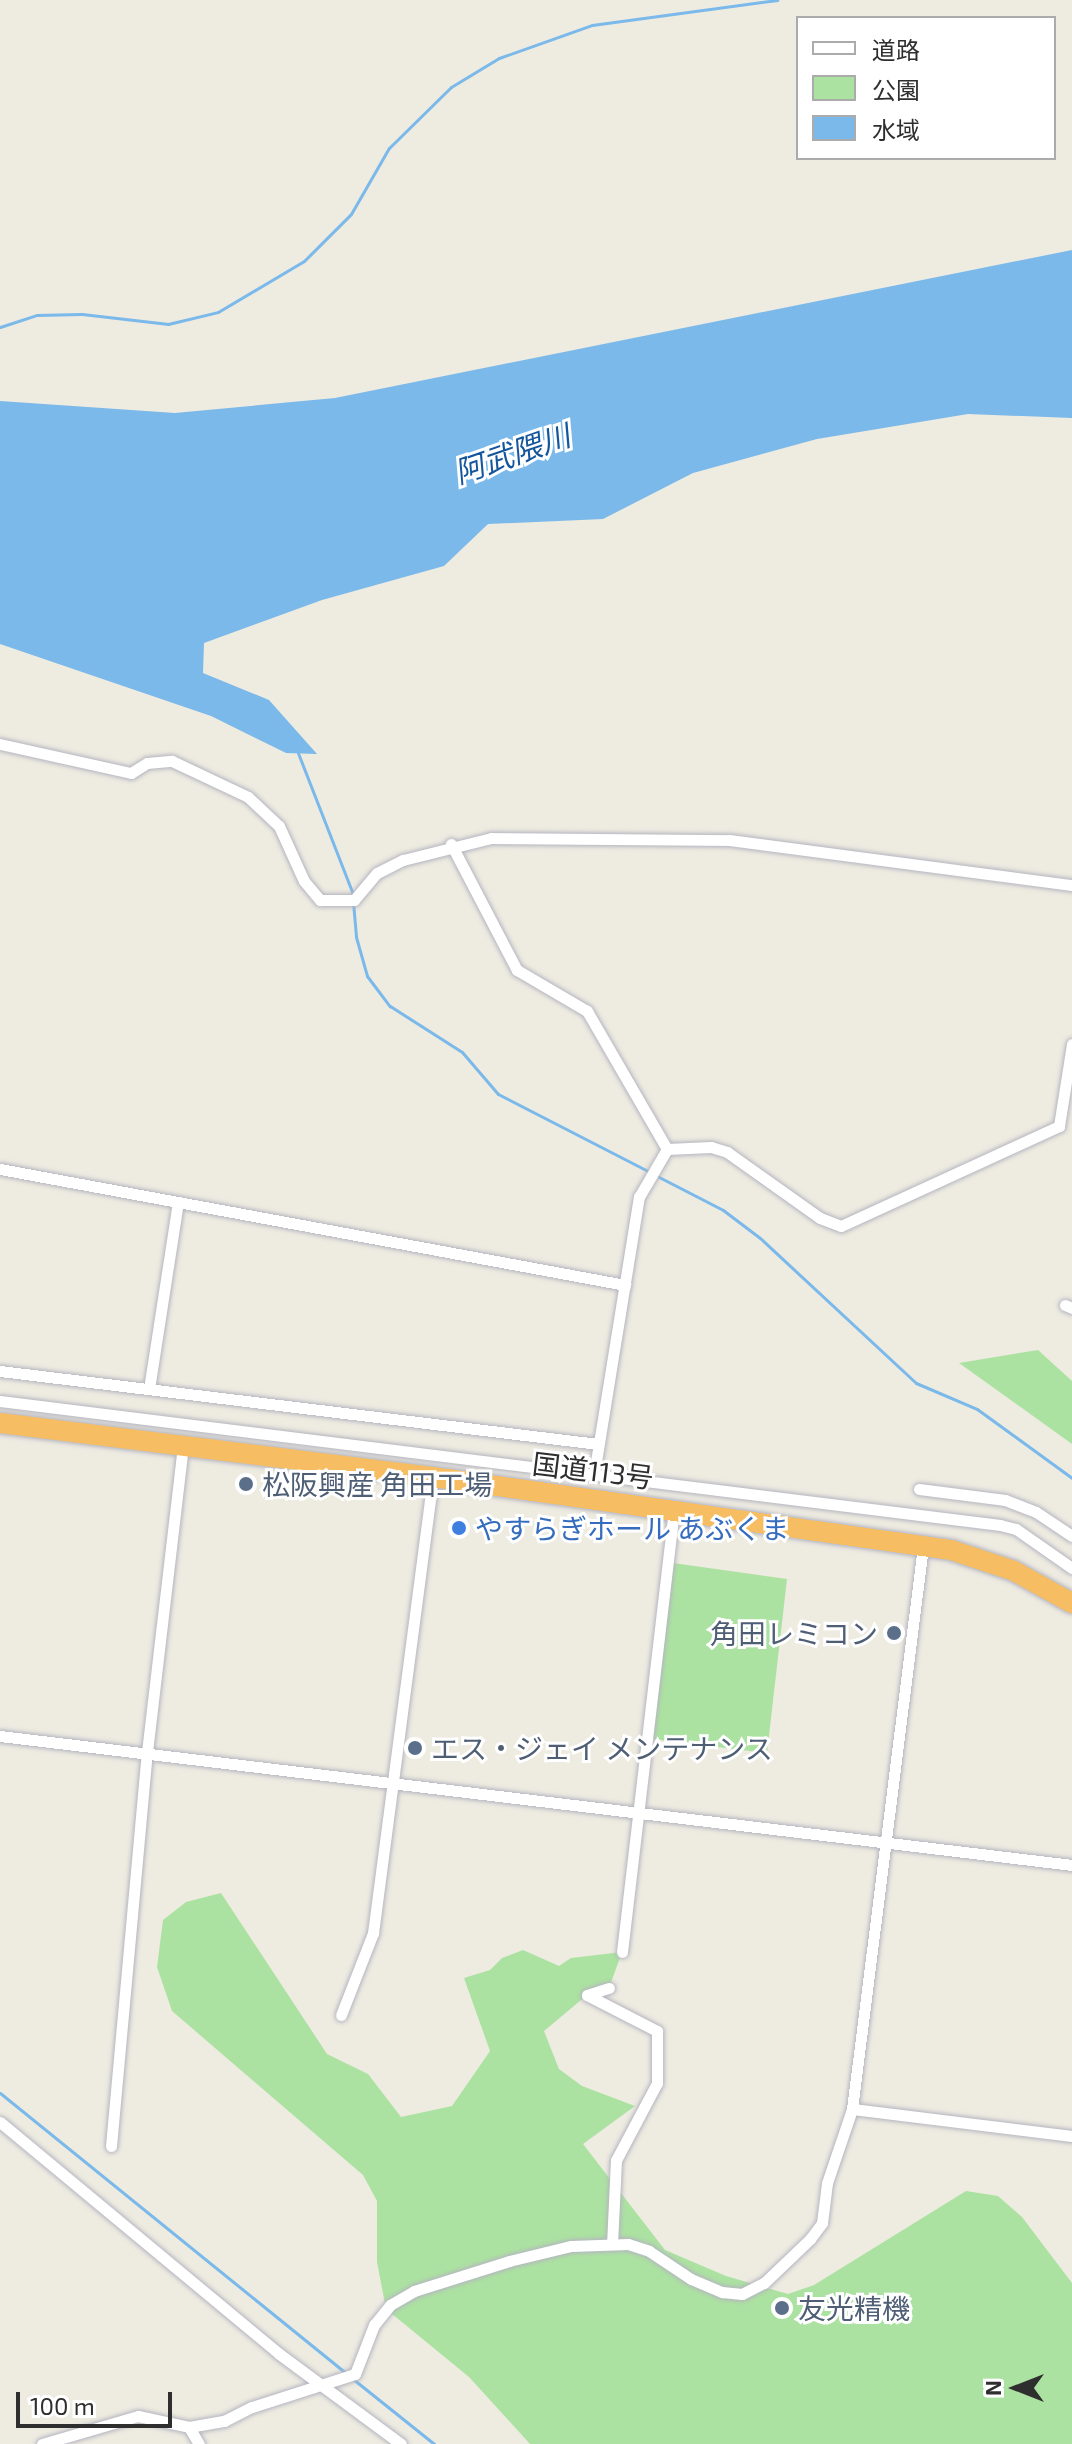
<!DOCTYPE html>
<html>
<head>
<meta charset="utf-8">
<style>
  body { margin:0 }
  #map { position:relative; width:1072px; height:2444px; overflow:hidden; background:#eeebe1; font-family:"Exo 2","Noto Sans JP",sans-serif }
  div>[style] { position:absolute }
  .green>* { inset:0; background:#ace2a1 }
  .water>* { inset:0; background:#7ab9ea }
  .stream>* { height:3px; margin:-1.5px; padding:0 1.5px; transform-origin:1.5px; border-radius:1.5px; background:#7ab9ea }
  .roads { filter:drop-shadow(0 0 2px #b4b5c0) drop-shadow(0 0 2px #b4b5c0) }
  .street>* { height:11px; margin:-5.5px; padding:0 5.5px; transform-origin:5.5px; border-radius:5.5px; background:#fff }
  .highway>* { height:20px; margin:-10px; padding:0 10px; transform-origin:10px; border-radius:10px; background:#f7bd63 }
  .dots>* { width:22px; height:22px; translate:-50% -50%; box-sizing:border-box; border:4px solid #fff; border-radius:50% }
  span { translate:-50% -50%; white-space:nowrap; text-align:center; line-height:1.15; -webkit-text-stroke:6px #fff; paint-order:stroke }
  .street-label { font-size:28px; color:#2e2e2e }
  .service-label { font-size:28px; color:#4e5e75 }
  .left { translate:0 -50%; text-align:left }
  .right { translate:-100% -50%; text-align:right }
  .shop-label { font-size:28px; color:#366cbe }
  .water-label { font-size:30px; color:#14559c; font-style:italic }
  .legend { position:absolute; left:796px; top:16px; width:260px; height:144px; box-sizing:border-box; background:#fff; border:2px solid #ababab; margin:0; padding:10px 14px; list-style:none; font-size:24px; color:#2e2e2e }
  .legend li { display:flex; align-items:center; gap:16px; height:40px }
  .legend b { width:40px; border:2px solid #ababab }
  .north { position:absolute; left:976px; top:2348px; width:80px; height:80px; -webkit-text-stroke:6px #fff; paint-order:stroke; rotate:270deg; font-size:22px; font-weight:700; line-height:32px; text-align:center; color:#2e2e2e }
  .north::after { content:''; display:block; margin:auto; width:28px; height:36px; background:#2e2e2e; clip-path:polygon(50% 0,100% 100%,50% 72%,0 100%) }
  .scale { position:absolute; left:16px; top:2392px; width:156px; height:36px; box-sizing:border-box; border:4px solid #2e2e2e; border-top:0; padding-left:10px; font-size:24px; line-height:28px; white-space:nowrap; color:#2e2e2e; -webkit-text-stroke:6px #fff; paint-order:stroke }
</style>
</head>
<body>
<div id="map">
  <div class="green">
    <i style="clip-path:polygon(1038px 1350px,1072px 1381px,1072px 1444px,959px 1363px)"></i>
    <i style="clip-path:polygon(673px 1563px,787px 1579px,767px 1753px,652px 1739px)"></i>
    <i style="clip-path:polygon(221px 1893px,327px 2054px,368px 2074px,401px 2117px,452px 2106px,490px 2051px,464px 1978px,490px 1970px,502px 1958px,523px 1950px,559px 1966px,571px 1958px,622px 1952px,609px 1988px,587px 1995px,544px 2031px,559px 2069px,582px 2086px,635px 2106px,583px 2144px,665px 2250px,726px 2276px,788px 2294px,814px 2285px,966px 2191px,998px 2196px,1022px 2217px,1072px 2283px,1072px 2444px,530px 2444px,469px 2377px,386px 2309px,377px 2262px,377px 2201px,363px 2175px,172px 2011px,157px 1967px,163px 1920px,186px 1902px)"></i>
  </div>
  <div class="water">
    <i style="clip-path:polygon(1072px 250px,1072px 418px,968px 414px,817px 439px,693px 473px,603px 519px,488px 524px,444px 566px,322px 600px,204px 643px,203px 673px,269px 700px,317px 754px,286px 753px,211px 716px,0 644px,0 401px,175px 413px,335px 398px)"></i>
  </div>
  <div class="stream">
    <i style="left:0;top:327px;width:39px;rotate:-18deg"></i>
    <i style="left:37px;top:315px;width:45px;rotate:-1.3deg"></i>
    <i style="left:82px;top:314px;width:87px;rotate:6.6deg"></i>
    <i style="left:168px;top:324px;width:51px;rotate:-13.5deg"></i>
    <i style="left:218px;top:312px;width:100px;rotate:-30.7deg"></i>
    <i style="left:304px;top:261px;width:66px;rotate:-45deg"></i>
    <i style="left:351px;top:214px;width:76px;rotate:-60.1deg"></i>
    <i style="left:389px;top:148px;width:87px;rotate:-44.5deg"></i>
    <i style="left:451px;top:87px;width:56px;rotate:-31.1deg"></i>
    <i style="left:499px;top:58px;width:99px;rotate:-19.5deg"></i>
    <i style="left:592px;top:25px;width:187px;rotate:-7.7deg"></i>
    <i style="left:298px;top:753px;width:151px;rotate:68.7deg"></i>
    <i style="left:353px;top:902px;width:35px;rotate:85deg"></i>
    <i style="left:356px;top:937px;width:41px;rotate:74.2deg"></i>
    <i style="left:367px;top:976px;width:38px;rotate:53deg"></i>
    <i style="left:390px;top:1006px;width:85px;rotate:32.6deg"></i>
    <i style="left:462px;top:1052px;width:55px;rotate:49.4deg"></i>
    <i style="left:498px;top:1094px;width:169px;rotate:27.2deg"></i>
    <i style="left:655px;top:1175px;width:76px;rotate:27.2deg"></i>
    <i style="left:723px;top:1210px;width:46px;rotate:37.1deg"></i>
    <i style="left:760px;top:1238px;width:213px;rotate:42.9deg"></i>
    <i style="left:916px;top:1383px;width:66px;rotate:23.1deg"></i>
    <i style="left:977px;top:1409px;width:117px;rotate:36deg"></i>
    <i style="left:0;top:2093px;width:443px;rotate:39deg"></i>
    <i style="left:353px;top:2379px;width:104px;rotate:38.7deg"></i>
  </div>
  <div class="roads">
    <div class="street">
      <i style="left:0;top:744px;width:134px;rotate:12.5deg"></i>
      <i style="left:131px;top:773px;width:19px;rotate:-32deg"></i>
      <i style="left:147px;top:763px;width:25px;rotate:-5deg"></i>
      <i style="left:172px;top:761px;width:84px;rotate:25.3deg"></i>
      <i style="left:248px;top:797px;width:42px;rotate:43.1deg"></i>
      <i style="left:279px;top:826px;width:60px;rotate:65.6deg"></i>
      <i style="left:304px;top:881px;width:25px;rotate:50deg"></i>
      <i style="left:320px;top:900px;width:34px"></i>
      <i style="left:354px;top:900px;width:35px;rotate:-50deg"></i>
      <i style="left:377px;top:873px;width:29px;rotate:-27deg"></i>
      <i style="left:403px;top:860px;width:91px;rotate:-14deg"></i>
      <i style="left:491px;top:838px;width:238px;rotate:0.5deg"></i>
      <i style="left:729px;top:840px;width:346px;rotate:7.5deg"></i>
      <i style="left:451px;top:844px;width:142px;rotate:62.4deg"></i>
      <i style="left:517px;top:970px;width:81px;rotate:30.4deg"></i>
      <i style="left:587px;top:1011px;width:160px;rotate:59.9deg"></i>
      <i style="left:0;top:1169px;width:636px;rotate:10.51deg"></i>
      <i style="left:1065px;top:1305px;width:8px;rotate:23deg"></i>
      <i style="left:0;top:1371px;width:602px;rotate:6.96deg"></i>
      <i style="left:149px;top:1389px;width:189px;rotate:-81.2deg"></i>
      <i style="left:0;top:1401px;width:1008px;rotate:7.07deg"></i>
      <i style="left:1000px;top:1525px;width:16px;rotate:14deg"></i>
      <i style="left:1016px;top:1529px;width:68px;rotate:34.9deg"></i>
      <i style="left:594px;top:1474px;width:281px;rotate:-80.8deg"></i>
      <i style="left:639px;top:1197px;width:56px;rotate:-59.7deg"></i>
      <i style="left:667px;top:1149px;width:44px;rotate:-2.6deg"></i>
      <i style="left:711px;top:1147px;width:17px;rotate:17deg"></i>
      <i style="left:727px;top:1152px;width:114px;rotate:35.4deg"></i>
      <i style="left:820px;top:1218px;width:22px;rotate:21deg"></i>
      <i style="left:841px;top:1226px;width:240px;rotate:-24.6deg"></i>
      <i style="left:1059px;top:1126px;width:83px;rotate:-81deg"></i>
      <i style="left:919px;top:1489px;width:87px;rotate:7.3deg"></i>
      <i style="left:1005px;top:1500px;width:33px;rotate:21deg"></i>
      <i style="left:1036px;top:1512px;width:43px;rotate:33.7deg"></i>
      <i style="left:0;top:1736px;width:1080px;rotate:6.86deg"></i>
      <i style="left:622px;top:1952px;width:446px;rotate:-83.3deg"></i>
      <i style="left:587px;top:1995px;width:79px;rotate:27.2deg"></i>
      <i style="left:657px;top:2031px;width:52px;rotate:90deg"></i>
      <i style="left:657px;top:2083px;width:87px;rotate:118deg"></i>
      <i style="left:616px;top:2160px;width:84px;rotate:92.7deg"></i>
      <i style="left:587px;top:1995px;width:23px;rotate:-18deg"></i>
      <i style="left:341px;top:2015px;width:88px;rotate:-68.7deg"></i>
      <i style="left:373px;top:1933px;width:460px;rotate:-82.5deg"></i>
      <i style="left:852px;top:2109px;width:222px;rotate:7deg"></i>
      <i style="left:0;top:2122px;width:361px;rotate:39.7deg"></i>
      <i style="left:278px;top:2353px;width:153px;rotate:36.5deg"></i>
      <i style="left:111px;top:2146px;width:396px;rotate:-84.8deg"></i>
      <i style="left:147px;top:1752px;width:308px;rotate:-83.3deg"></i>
      <i style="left:189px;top:2427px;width:20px;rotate:60deg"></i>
      <i style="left:42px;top:2444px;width:100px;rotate:-16.3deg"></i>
      <i style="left:138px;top:2416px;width:52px;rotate:12.2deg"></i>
      <i style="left:189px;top:2427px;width:36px;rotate:-10deg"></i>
      <i style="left:224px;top:2421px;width:31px;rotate:-27deg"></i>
      <i style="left:252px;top:2407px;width:108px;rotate:-17.8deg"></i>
      <i style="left:355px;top:2374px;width:53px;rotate:-68.8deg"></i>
      <i style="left:374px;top:2325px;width:26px;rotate:-51deg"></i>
      <i style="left:390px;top:2305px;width:28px;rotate:-30deg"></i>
      <i style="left:414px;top:2291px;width:100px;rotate:-17.5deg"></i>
      <i style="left:509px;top:2261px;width:64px;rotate:-13.6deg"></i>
      <i style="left:571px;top:2246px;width:57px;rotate:-2deg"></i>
      <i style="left:628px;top:2244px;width:22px;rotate:18deg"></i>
      <i style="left:649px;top:2251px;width:50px;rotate:33.7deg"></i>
      <i style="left:691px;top:2279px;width:34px;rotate:23deg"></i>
      <i style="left:722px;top:2292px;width:20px;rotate:6deg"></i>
      <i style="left:742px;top:2294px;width:25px;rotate:-27deg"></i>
      <i style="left:764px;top:2283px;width:64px;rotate:-43.7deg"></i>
      <i style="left:810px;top:2239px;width:20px;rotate:-53deg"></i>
      <i style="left:822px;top:2223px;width:40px;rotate:-82.9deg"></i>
      <i style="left:827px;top:2183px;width:78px;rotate:-71.3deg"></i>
      <i style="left:852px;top:2109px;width:567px;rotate:-82.81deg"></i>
    </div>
    <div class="highway">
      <i style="left:0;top:1423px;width:436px;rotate:7.1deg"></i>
      <i style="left:433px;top:1477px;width:523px;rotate:8.02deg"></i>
      <i style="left:951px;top:1550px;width:66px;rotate:18.4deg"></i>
      <i style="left:1014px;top:1571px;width:66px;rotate:28.9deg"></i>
    </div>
  </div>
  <div class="dots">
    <i style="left:246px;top:1484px;background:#5c6f8a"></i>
    <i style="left:459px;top:1528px;background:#3f7fe0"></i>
    <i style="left:894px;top:1633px;background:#5c6f8a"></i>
    <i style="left:415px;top:1748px;background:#5c6f8a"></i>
    <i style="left:782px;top:2308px;background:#5c6f8a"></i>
  </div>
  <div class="street-label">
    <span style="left:593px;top:1470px;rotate:7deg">国道113号</span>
  </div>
  <div class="service-label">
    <span class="left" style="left:262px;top:1484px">松阪興産 角田工場</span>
    <span class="right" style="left:878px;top:1633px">角田レミコン</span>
    <span class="left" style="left:431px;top:1748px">エス・ジェイ メンテナンス</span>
    <span class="left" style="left:798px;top:2308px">友光精機</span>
  </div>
  <div class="shop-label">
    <span class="left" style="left:475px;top:1528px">やすらぎホール あぶくま</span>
  </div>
  <div class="water-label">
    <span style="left:512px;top:453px;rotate:-19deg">阿武隈川</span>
  </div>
  <ul class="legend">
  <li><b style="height:10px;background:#fff"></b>道路</li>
  <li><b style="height:22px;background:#ace2a1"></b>公園</li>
  <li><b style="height:22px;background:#7ab9ea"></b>水域</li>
  </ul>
  <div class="north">N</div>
  <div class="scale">100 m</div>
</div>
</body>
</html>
